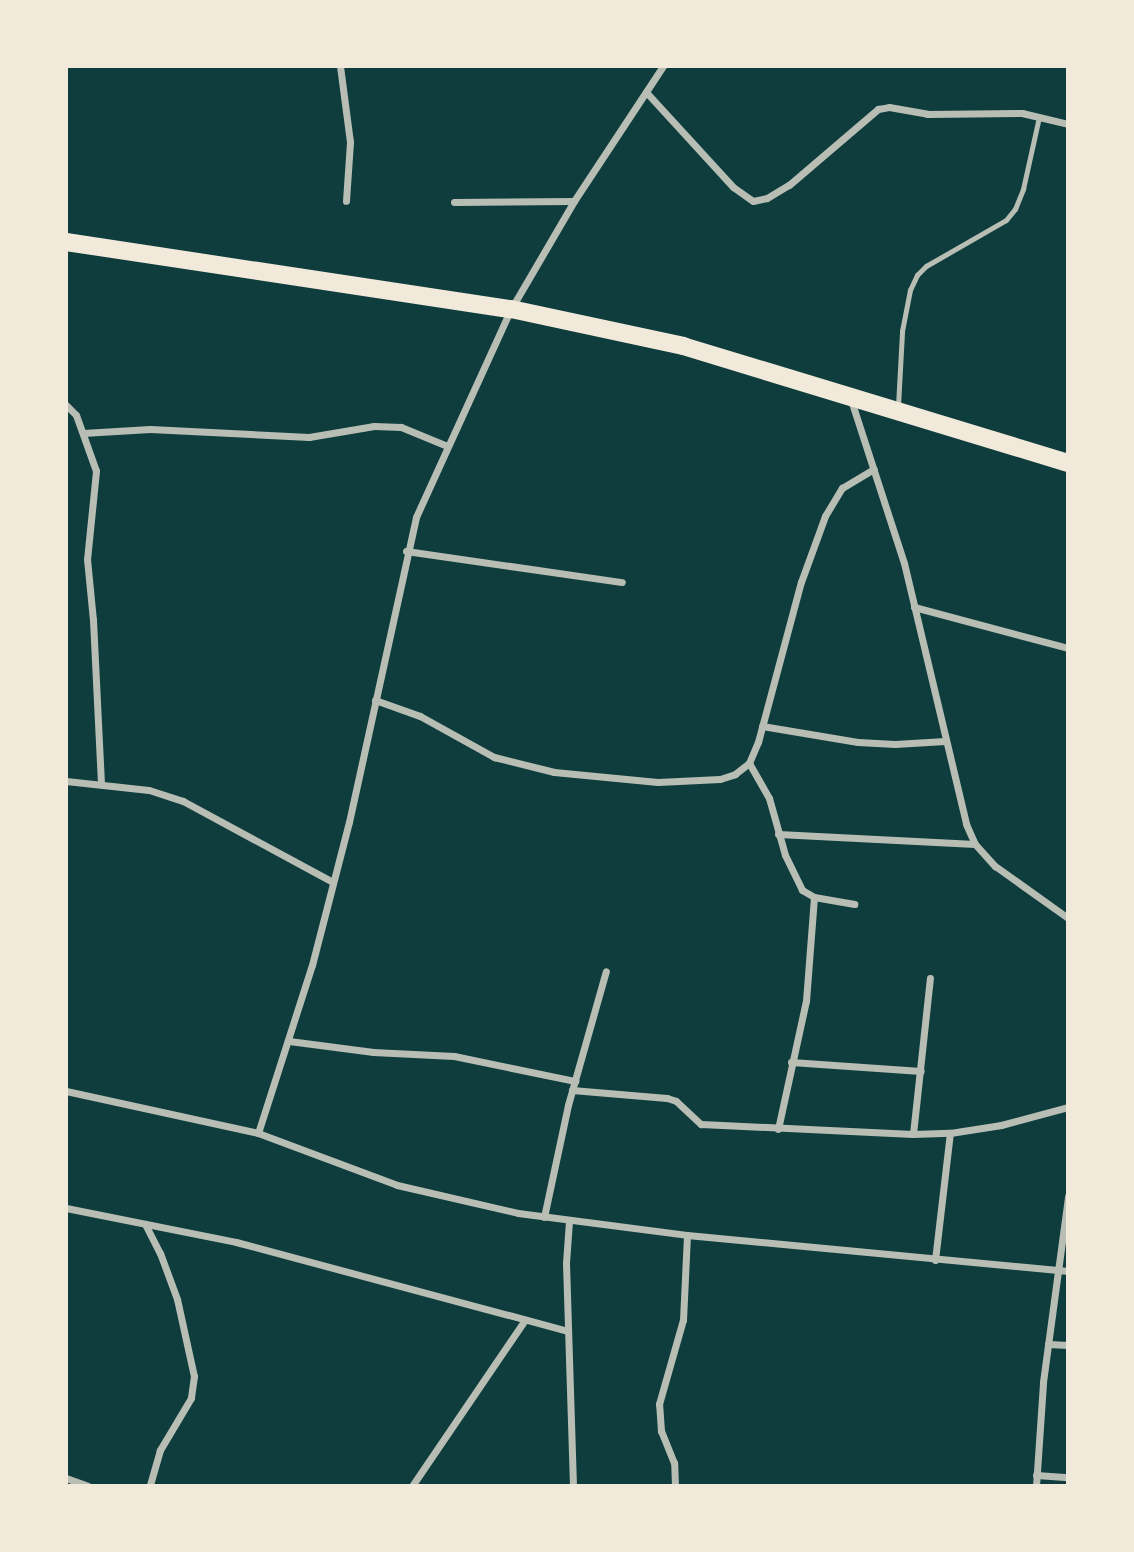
<!DOCTYPE html>
<html>
<head>
<meta charset="utf-8">
<style>
  body { margin:0 }
  #map { position:relative; width:1134px; height:1552px; overflow:hidden; background:#0f3d3e; font-family:"Varela Round",sans-serif }
  div>[style] { position:absolute }
  .service>* { height:5px; margin:-2.5px; padding:0 2.5px; transform-origin:2.5px; border-radius:2.5px; background:#b8beb3 }
  .minor>* { height:7px; margin:-3.5px; padding:0 3.5px; transform-origin:3.5px; border-radius:3.5px; background:#b8beb3 }
  .primary>* { height:18px; margin:-9px; padding:0 9px; transform-origin:9px; border-radius:9px; background:#f1e9da }
  span { translate:-50% -50%; white-space:nowrap; text-align:center; line-height:1.15; -webkit-text-stroke:6px #f1e9da; paint-order:stroke }
  .frame { position:absolute; inset:0; border:68px solid #f1e9da; pointer-events:none }
</style>
</head>
<body>
<div id="map">
  <div class="service">
    <i style="left:898px;top:406px;width:75px;rotate:-86.9deg"></i>
    <i style="left:902px;top:331px;width:42px;rotate:-79deg"></i>
    <i style="left:910px;top:290px;width:17px;rotate:-65deg"></i>
    <i style="left:917px;top:275px;width:13px;rotate:-45deg"></i>
    <i style="left:926px;top:266px;width:92px;rotate:-29.9deg"></i>
    <i style="left:1006px;top:220px;width:14px;rotate:-51deg"></i>
    <i style="left:1015px;top:209px;width:22px;rotate:-68deg"></i>
    <i style="left:1023px;top:189px;width:74px;rotate:-77.5deg"></i>
  </div>
  <div class="minor">
    <i style="left:340px;top:66px;width:77px;rotate:82.5deg"></i>
    <i style="left:350px;top:142px;width:59px;rotate:93.9deg"></i>
    <i style="left:646px;top:92px;width:129px;rotate:47.5deg"></i>
    <i style="left:733px;top:187px;width:24px;rotate:35deg"></i>
    <i style="left:753px;top:201px;width:14px;rotate:-12deg"></i>
    <i style="left:767px;top:198px;width:26px;rotate:-31deg"></i>
    <i style="left:789px;top:185px;width:117px;rotate:-40.5deg"></i>
    <i style="left:878px;top:109px;width:11px;rotate:-10deg"></i>
    <i style="left:889px;top:107px;width:39px;rotate:10deg"></i>
    <i style="left:927px;top:114px;width:95px;rotate:-0.6deg"></i>
    <i style="left:1022px;top:113px;width:47px;rotate:13.4deg"></i>
    <i style="left:454px;top:202px;width:120px;rotate:-0.5deg"></i>
    <i style="left:851px;top:400px;width:171px;rotate:72deg"></i>
    <i style="left:904px;top:563px;width:268px;rotate:76.6deg"></i>
    <i style="left:966px;top:824px;width:22px;rotate:66deg"></i>
    <i style="left:975px;top:844px;width:30px;rotate:48deg"></i>
    <i style="left:995px;top:866px;width:90px;rotate:35.5deg"></i>
    <i style="left:66px;top:405px;width:14px;rotate:45deg"></i>
    <i style="left:76px;top:415px;width:59px;rotate:70.3deg"></i>
    <i style="left:96px;top:471px;width:88px;rotate:95.8deg"></i>
    <i style="left:87px;top:559px;width:61px;rotate:84.4deg"></i>
    <i style="left:93px;top:620px;width:162px;rotate:87.2deg"></i>
    <i style="left:83px;top:433px;width:67px;rotate:-3.4deg"></i>
    <i style="left:150px;top:429px;width:159px;rotate:2.9deg"></i>
    <i style="left:309px;top:437px;width:66px;rotate:-9.6deg"></i>
    <i style="left:374px;top:426px;width:27px;rotate:2deg"></i>
    <i style="left:401px;top:427px;width:50px;rotate:22.4deg"></i>
    <i style="left:406px;top:551px;width:218px;rotate:8.2deg"></i>
    <i style="left:914px;top:607px;width:159px;rotate:14.9deg"></i>
    <i style="left:375px;top:700px;width:48px;rotate:19.6deg"></i>
    <i style="left:420px;top:716px;width:85px;rotate:29deg"></i>
    <i style="left:494px;top:757px;width:62px;rotate:14deg"></i>
    <i style="left:554px;top:772px;width:104px;rotate:5.5deg"></i>
    <i style="left:658px;top:782px;width:62px;rotate:-2.8deg"></i>
    <i style="left:720px;top:779px;width:16px;rotate:-18deg"></i>
    <i style="left:735px;top:774px;width:18px;rotate:-38deg"></i>
    <i style="left:749px;top:763px;width:23px;rotate:-67deg"></i>
    <i style="left:758px;top:742px;width:166px;rotate:-75deg"></i>
    <i style="left:801px;top:582px;width:70px;rotate:-70deg"></i>
    <i style="left:825px;top:516px;width:33px;rotate:-59deg"></i>
    <i style="left:842px;top:488px;width:37px;rotate:-31deg"></i>
    <i style="left:762px;top:726px;width:97px;rotate:9.5deg"></i>
    <i style="left:858px;top:742px;width:37px;rotate:3deg"></i>
    <i style="left:895px;top:744px;width:50px;rotate:-3.4deg"></i>
    <i style="left:749px;top:763px;width:40px;rotate:60.3deg"></i>
    <i style="left:769px;top:798px;width:59px;rotate:74.3deg"></i>
    <i style="left:785px;top:855px;width:39px;rotate:64deg"></i>
    <i style="left:802px;top:890px;width:14px;rotate:30deg"></i>
    <i style="left:814px;top:897px;width:41px;rotate:9.9deg"></i>
    <i style="left:66px;top:781px;width:83px;rotate:6.2deg"></i>
    <i style="left:149px;top:790px;width:36px;rotate:18deg"></i>
    <i style="left:183px;top:801px;width:170px;rotate:28.4deg"></i>
    <i style="left:778px;top:834px;width:197px;rotate:2.9deg"></i>
    <i style="left:289px;top:1041px;width:85px;rotate:7.5deg"></i>
    <i style="left:373px;top:1052px;width:81px;rotate:2.8deg"></i>
    <i style="left:454px;top:1056px;width:124px;rotate:11.7deg"></i>
    <i style="left:791px;top:1062px;width:130px;rotate:4deg"></i>
    <i style="left:572px;top:1090px;width:95px;rotate:4.8deg"></i>
    <i style="left:667px;top:1098px;width:9px;rotate:18deg"></i>
    <i style="left:676px;top:1101px;width:34px;rotate:43deg"></i>
    <i style="left:701px;top:1124px;width:212px;rotate:2.7deg"></i>
    <i style="left:913px;top:1134px;width:37px;rotate:-2deg"></i>
    <i style="left:950px;top:1133px;width:52px;rotate:-8.9deg"></i>
    <i style="left:1001px;top:1125px;width:69px;rotate:-15deg"></i>
    <i style="left:66px;top:1091px;width:197px;rotate:12.3deg"></i>
    <i style="left:258px;top:1133px;width:148px;rotate:20.5deg"></i>
    <i style="left:397px;top:1185px;width:124px;rotate:13deg"></i>
    <i style="left:518px;top:1213px;width:170px;rotate:7.4deg"></i>
    <i style="left:687px;top:1235px;width:383px;rotate:5.4deg"></i>
    <i style="left:778px;top:1129px;width:131px;rotate:-77.7deg"></i>
    <i style="left:806px;top:1001px;width:104px;rotate:-85.6deg"></i>
    <i style="left:258px;top:1133px;width:176px;rotate:-72.2deg"></i>
    <i style="left:312px;top:965px;width:148px;rotate:-75.5deg"></i>
    <i style="left:349px;top:822px;width:312px;rotate:-77.6deg"></i>
    <i style="left:416px;top:517px;width:229px;rotate:-65.5deg"></i>
    <i style="left:511px;top:309px;width:125px;rotate:-59.7deg"></i>
    <i style="left:574px;top:201px;width:162px;rotate:-56.6deg"></i>
    <i style="left:913px;top:1134px;width:157px;rotate:-83.8deg"></i>
    <i style="left:66px;top:1208px;width:173px;rotate:11.3deg"></i>
    <i style="left:236px;top:1242px;width:343px;rotate:15deg"></i>
    <i style="left:544px;top:1217px;width:115px;rotate:-77.9deg"></i>
    <i style="left:568px;top:1105px;width:139px;rotate:-74.2deg"></i>
    <i style="left:569px;top:1221px;width:42px;rotate:94.1deg"></i>
    <i style="left:566px;top:1263px;width:223px;rotate:88.2deg"></i>
    <i style="left:145px;top:1224px;width:33px;rotate:63deg"></i>
    <i style="left:160px;top:1253px;width:49px;rotate:69.7deg"></i>
    <i style="left:177px;top:1299px;width:79px;rotate:77.6deg"></i>
    <i style="left:194px;top:1376px;width:22px;rotate:98deg"></i>
    <i style="left:191px;top:1398px;width:61px;rotate:120.8deg"></i>
    <i style="left:160px;top:1450px;width:37px;rotate:106deg"></i>
    <i style="left:935px;top:1260px;width:128px;rotate:-83.3deg"></i>
    <i style="left:1048px;top:1344px;width:20px;rotate:3deg"></i>
    <i style="left:1036px;top:1475px;width:32px;rotate:4deg"></i>
    <i style="left:66px;top:1478px;width:23px;rotate:20deg"></i>
    <i style="left:412px;top:1486px;width:199px;rotate:-55.8deg"></i>
    <i style="left:675px;top:1486px;width:23px;rotate:-92deg"></i>
    <i style="left:674px;top:1463px;width:35px;rotate:-112deg"></i>
    <i style="left:661px;top:1431px;width:27px;rotate:-94deg"></i>
    <i style="left:659px;top:1404px;width:87px;rotate:-74.1deg"></i>
    <i style="left:683px;top:1320px;width:85px;rotate:-87.3deg"></i>
    <i style="left:1036px;top:1486px;width:104px;rotate:-86.1deg"></i>
    <i style="left:1043px;top:1382px;width:188px;rotate:-82.3deg"></i>
  </div>
  <div class="primary">
    <i style="left:66px;top:242px;width:450px;rotate:8.6deg"></i>
    <i style="left:511px;top:309px;width:176px;rotate:12.1deg"></i>
    <i style="left:683px;top:346px;width:402px;rotate:16.9deg"></i>
  </div>
  <div class="frame"></div>
</div>
</body>
</html>
